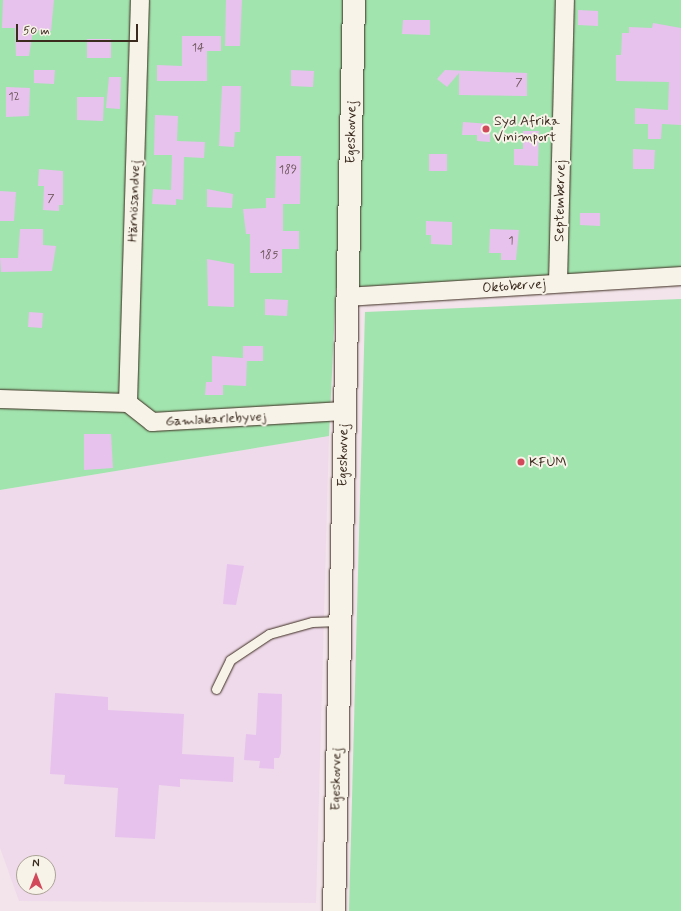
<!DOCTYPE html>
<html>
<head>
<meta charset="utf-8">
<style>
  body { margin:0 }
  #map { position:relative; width:681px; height:911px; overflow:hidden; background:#f2e4ea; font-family:Mynerve,sans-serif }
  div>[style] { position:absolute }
  .built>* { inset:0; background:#efdaeb }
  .green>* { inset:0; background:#a1e4ae }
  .building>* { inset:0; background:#e7c2ed }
  .roads { filter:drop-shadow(0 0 1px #3b2a1e) drop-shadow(0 0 1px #3b2a1e) }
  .service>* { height:9px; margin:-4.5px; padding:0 4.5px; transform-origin:4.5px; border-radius:4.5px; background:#f7f3e8 }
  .minor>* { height:18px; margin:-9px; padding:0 9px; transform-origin:9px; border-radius:9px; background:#f7f3e8 }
  .tertiary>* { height:22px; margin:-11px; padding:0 11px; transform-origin:11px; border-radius:11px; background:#f7f3e8 }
  .dots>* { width:11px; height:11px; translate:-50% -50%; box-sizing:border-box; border:2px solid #f7f3e8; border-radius:50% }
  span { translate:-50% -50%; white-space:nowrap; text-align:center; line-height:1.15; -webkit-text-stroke:4px #f7f3e8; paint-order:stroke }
  .number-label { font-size:12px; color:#665052 }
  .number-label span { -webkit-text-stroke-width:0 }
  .poi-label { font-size:14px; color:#3b2a1e }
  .left { translate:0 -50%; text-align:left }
  .street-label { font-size:14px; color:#3b2a1e }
  .north { position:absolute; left:16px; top:855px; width:40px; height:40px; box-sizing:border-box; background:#f7f3e8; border:1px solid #aca397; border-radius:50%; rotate:0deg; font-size:11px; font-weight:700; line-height:16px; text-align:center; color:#3b2a1e }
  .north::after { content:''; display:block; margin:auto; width:14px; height:18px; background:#d1495b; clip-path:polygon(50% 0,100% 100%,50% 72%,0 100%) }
  .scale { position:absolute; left:16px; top:24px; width:122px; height:18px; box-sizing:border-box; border:2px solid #3b2a1e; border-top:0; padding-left:5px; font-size:12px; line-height:14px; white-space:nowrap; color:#3b2a1e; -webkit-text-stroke:3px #f7f3e8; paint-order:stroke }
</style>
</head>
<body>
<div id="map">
  <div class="built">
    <i style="clip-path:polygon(evenodd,329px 436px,316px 903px,19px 901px,0 848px,0 490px,329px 436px,24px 863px,48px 863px,48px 887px,24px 887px,24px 863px)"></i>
  </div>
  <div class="green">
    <i style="clip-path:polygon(0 0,681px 0,681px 269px,336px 288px,329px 436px,0 490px)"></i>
    <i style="clip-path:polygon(681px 299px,681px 911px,349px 911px,365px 312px)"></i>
  </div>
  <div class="building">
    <i style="clip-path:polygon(3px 0,54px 0,51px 31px,33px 30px,29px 56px,16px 56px,15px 28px,2px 28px)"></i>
    <i style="clip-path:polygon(226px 0,242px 0,240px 46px,225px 46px)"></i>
    <i style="clip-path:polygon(578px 10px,598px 11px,598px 26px,578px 25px)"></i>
    <i style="clip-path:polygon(403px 20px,430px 20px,430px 35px,402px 34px)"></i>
    <i style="clip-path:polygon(653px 23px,681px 28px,681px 125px,662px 124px,661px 139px,648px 139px,648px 124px,635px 124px,635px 108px,668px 110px,669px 82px,616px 81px,616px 55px,621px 55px,622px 33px,629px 33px,629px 27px,652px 28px)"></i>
    <i style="clip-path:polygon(182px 36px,221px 36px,221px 51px,207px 51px,207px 81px,157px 81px,157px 65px,182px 66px)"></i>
    <i style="clip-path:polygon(87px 39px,111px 39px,111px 58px,87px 58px)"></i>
    <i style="clip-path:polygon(34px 70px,55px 70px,54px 84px,34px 83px)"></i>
    <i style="clip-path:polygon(291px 70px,314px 71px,313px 87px,291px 86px)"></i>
    <i style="clip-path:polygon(445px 70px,527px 73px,527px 96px,459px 95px,459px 73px,447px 87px,437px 79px)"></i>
    <i style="clip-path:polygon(109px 77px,121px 77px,120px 109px,106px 108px)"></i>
    <i style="clip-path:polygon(222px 86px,241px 86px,240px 132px,235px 132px,234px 147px,219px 146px)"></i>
    <i style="clip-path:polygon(6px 87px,30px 88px,29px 116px,6px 117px)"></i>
    <i style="clip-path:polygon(77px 97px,104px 97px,103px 121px,77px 120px)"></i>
    <i style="clip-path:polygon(155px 115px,178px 116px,177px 141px,205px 142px,204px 158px,184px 157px,183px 200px,176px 199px,176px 205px,152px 204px,153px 189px,171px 190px,172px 155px,154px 155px)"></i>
    <i style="clip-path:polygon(463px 122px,490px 124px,490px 142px,477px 141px,477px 135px,462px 135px)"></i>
    <i style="clip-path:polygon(523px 131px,539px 131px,538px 166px,514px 165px,514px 149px,523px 149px)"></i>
    <i style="clip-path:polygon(633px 149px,655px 150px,654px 169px,633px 169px)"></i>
    <i style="clip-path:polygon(429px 154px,447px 154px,447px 171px,429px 171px)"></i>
    <i style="clip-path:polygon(276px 156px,301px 156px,300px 204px,283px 204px,283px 231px,299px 231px,299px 249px,282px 249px,282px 273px,250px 273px,250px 234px,246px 234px,243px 209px,266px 208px,266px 198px,275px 198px)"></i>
    <i style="clip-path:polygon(39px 169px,63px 171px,63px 205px,59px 205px,59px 211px,43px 210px,44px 186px,38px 186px)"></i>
    <i style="clip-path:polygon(207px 189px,233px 194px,232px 208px,207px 207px)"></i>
    <i style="clip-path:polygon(0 191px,16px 192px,14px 221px,0 221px)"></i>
    <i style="clip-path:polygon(580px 213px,600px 213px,600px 226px,580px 225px)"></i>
    <i style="clip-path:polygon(426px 221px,452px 222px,452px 245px,431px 244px,431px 235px,426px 235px)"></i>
    <i style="clip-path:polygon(20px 229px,43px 229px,43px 245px,56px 246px,52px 271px,1px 272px,0 258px,18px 258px)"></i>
    <i style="clip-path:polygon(490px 229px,519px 230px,516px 260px,501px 260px,501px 253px,489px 253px)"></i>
    <i style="clip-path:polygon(207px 259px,234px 264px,234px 307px,208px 306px)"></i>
    <i style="clip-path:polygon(265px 299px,288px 300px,287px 316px,265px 315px)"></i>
    <i style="clip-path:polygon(29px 312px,43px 313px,42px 328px,28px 327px)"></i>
    <i style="clip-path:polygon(243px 346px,263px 346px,263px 361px,247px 361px,246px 386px,223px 385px,223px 395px,205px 395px,206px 382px,212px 382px,212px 356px,243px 358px)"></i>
    <i style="clip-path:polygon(84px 434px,111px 434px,113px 468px,84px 470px)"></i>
    <i style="clip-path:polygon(227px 564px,244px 566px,236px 605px,223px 604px)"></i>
    <i style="clip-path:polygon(55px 693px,108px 697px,108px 710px,184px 714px,182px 754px,234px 757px,233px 782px,180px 779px,180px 787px,159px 785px,155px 839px,115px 837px,118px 788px,64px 784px,65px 775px,50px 774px)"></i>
    <i style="clip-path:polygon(258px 693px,282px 694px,281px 753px,279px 758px,274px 758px,274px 769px,259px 768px,260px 761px,244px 760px,246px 734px,256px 735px)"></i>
  </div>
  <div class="roads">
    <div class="service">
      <i style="left:216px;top:689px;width:32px;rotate:-64deg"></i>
      <i style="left:230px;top:660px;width:47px;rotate:-33.7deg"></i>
      <i style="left:269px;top:634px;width:45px;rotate:-15.6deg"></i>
      <i style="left:312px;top:622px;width:28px;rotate:-2deg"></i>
    </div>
    <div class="minor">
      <i style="left:558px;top:283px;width:283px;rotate:-88.6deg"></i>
      <i style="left:347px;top:297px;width:335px;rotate:-3.6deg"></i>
      <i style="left:0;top:399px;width:128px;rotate:1.8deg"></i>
      <i style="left:128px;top:403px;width:31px;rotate:38deg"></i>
      <i style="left:152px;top:422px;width:192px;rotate:-3.3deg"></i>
      <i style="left:128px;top:403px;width:403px;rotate:-88.3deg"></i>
    </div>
    <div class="tertiary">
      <i style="left:334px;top:911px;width:911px;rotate:-88.74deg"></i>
    </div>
  </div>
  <div class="dots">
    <i style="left:486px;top:129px;background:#d1495b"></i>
    <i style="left:521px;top:462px;background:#d1495b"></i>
  </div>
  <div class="number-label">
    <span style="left:198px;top:49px">14</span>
    <span style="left:519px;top:84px">7</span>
    <span style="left:14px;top:98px">12</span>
    <span style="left:288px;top:171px">189</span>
    <span style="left:51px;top:200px">7</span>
    <span style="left:511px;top:242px">1</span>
    <span style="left:269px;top:256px">185</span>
  </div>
  <div class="poi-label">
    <span class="left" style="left:494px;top:129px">Syd Afrika<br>Vinimport</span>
    <span class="left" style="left:529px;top:462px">KFUM</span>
  </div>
  <div class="street-label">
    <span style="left:351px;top:132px;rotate:-89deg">Egeskovvej</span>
    <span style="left:134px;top:201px;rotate:-88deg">Härnösandvej</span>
    <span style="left:560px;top:201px;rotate:-89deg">Septembervej</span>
    <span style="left:514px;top:286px;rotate:-4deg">Oktobervej</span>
    <span style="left:216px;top:419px;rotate:-3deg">Gamlakarlebyvej</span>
    <span style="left:343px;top:455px;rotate:-89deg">Egeskovvej</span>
    <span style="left:336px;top:779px;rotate:-89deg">Egeskovvej</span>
  </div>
  <div class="north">N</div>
  <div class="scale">50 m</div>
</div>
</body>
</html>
